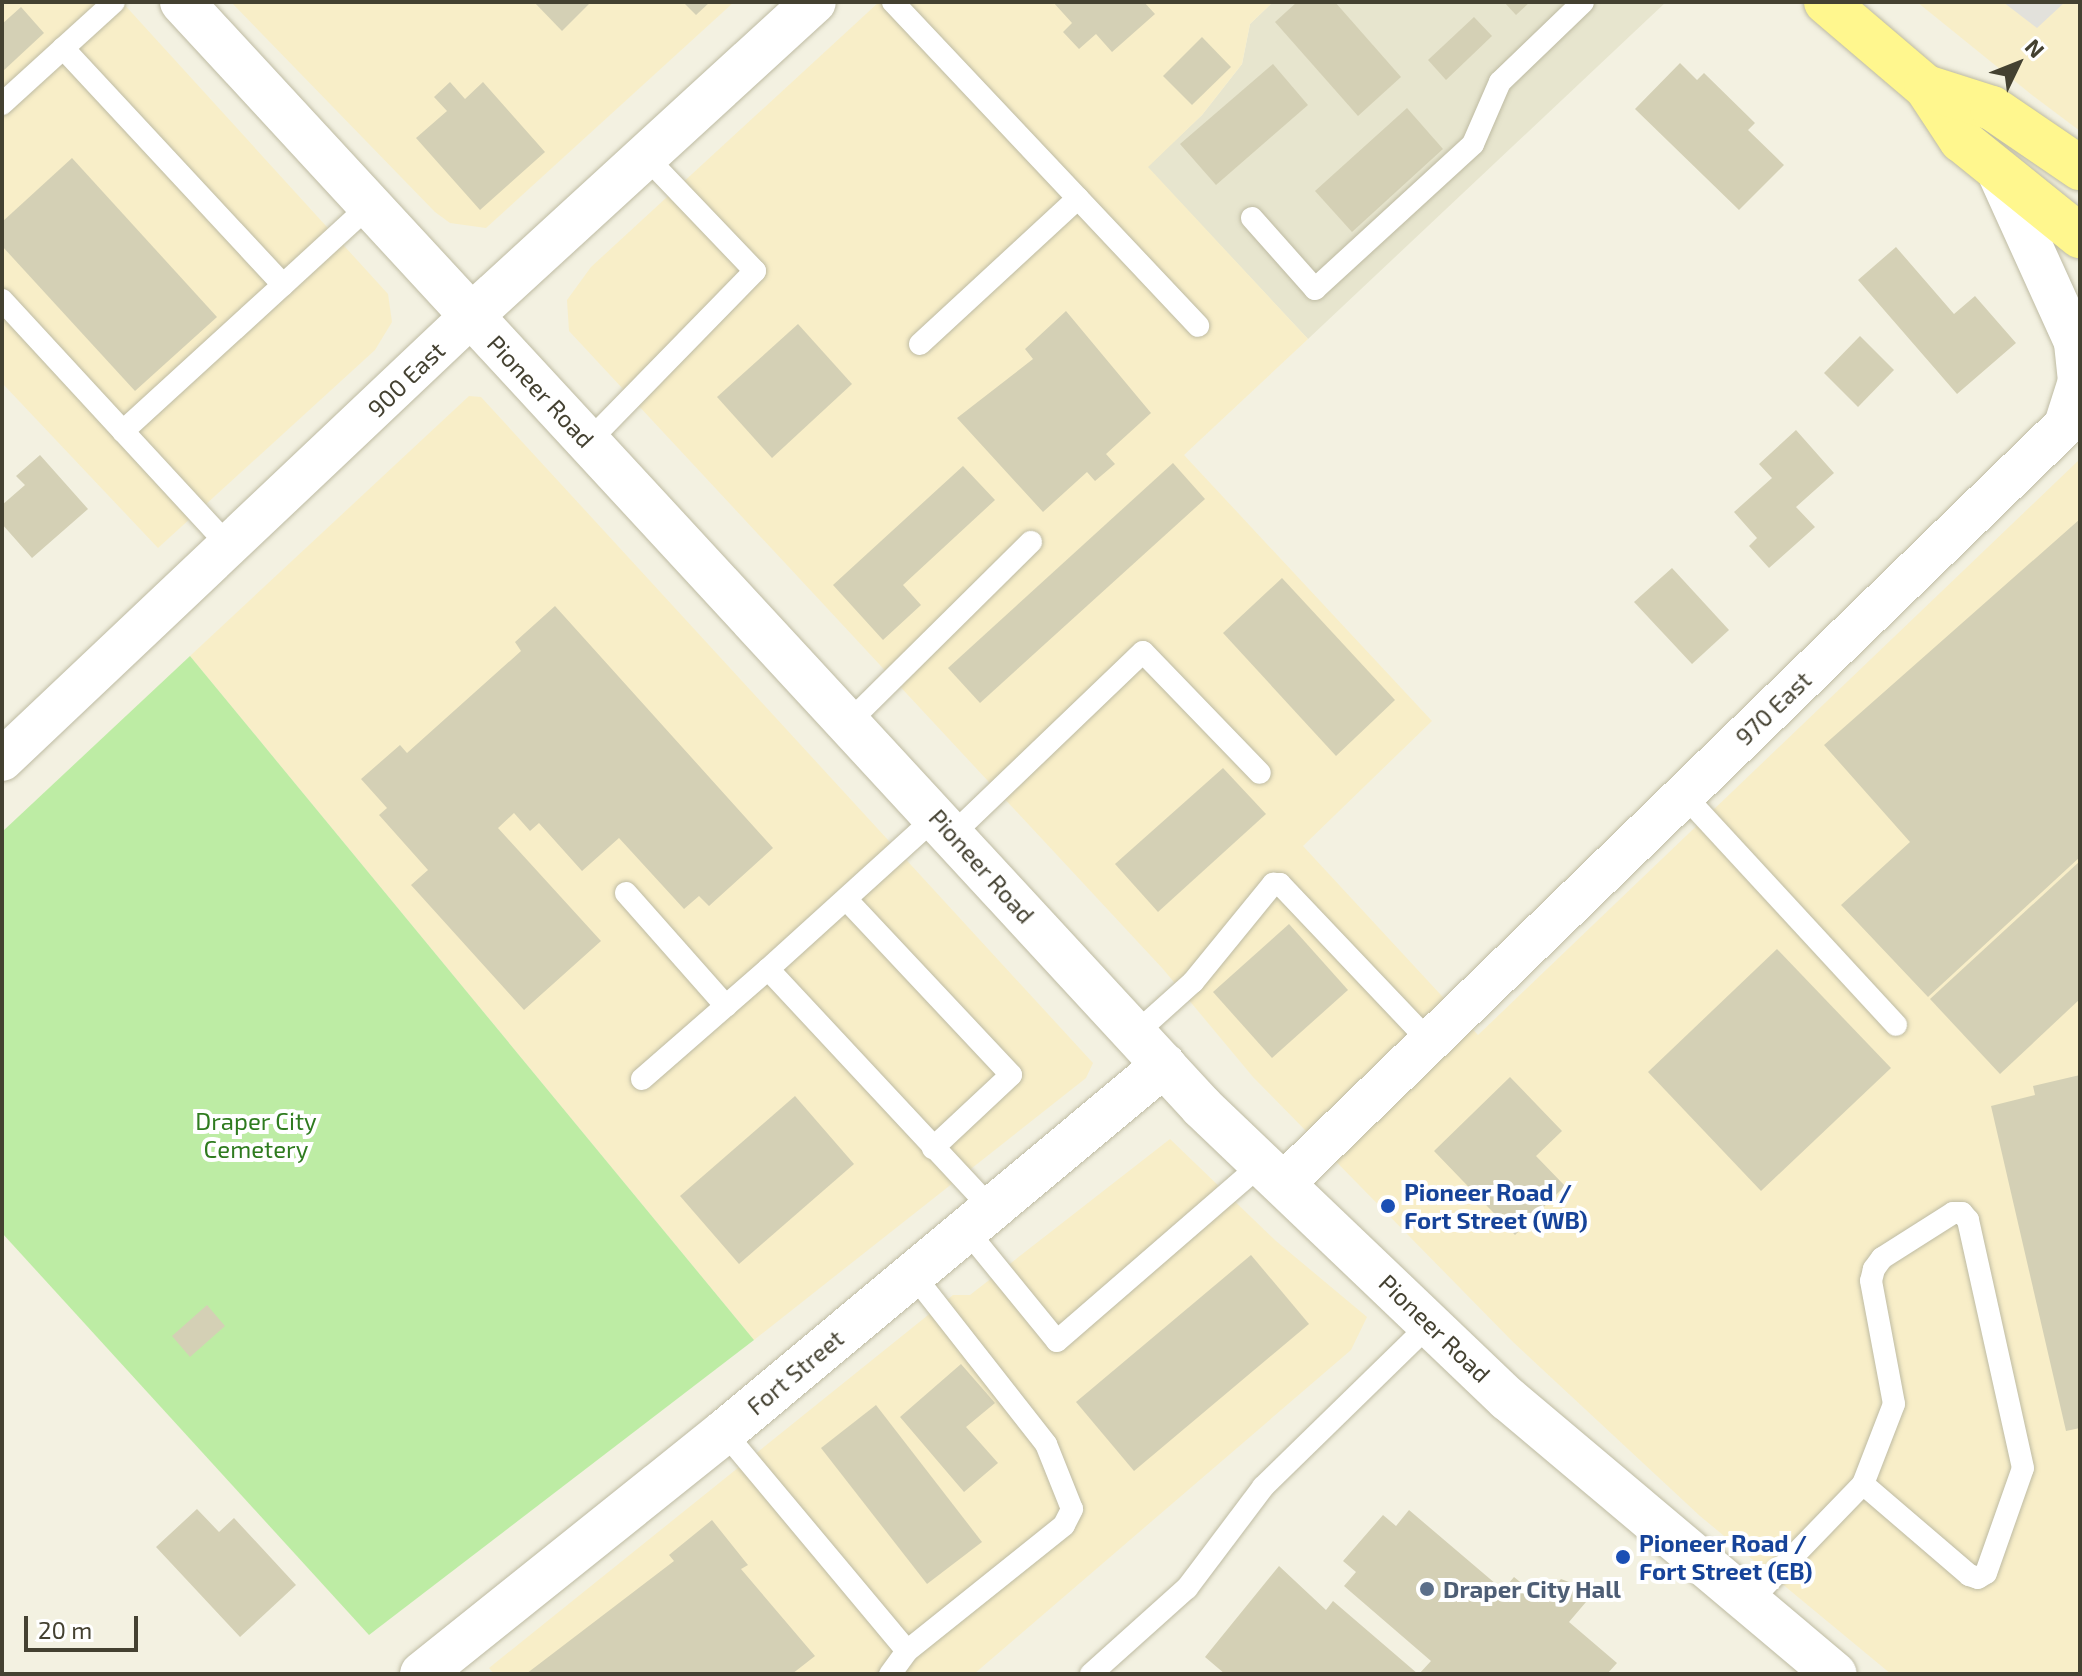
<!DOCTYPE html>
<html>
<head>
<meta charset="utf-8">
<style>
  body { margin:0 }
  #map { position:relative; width:2082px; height:1676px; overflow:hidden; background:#f3f1e1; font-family:"Exo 2",sans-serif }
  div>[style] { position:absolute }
  .residential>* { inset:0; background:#e7e5ce }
  .commercial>* { inset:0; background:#f8eec8 }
  .green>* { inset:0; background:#bdeca4 }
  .parking>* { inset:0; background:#e2e1db }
  .building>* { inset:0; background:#d4d0b5 }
  .roads { filter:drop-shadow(0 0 2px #bebba3) drop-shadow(0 0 2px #bebba3) }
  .service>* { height:22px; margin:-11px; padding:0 11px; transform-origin:11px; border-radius:11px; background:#fff }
  .minor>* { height:42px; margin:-21px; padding:0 21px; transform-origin:21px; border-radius:21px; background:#fff }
  .tertiary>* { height:44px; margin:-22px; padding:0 22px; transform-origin:22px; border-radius:22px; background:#fff }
  .primary>* { height:44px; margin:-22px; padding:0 22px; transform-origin:22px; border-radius:22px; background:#fff78e }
  .dots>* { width:22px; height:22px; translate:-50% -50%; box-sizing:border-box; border:4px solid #fff; border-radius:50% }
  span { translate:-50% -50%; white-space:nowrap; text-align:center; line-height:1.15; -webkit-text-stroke:8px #fff; paint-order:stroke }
  .street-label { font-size:24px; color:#444131 }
  .park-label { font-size:24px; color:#2f7b1f }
  .transit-label { font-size:24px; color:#164399; font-weight:700 }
  .left { translate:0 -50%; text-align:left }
  .service-label { font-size:24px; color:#4e5e75; font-weight:700 }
  .frame { position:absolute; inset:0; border:4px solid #444131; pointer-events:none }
  .north { position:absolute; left:1978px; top:24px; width:80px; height:80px; -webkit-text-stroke:6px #fff; paint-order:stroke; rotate:47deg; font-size:22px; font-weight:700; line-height:32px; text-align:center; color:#444131 }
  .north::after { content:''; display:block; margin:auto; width:28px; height:36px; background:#444131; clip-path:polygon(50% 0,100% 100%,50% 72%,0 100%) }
  .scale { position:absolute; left:24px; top:1616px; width:114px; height:36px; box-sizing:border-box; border:4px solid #444131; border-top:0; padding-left:10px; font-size:24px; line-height:28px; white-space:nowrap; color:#444131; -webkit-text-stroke:6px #fff; paint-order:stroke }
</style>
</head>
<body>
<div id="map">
  <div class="residential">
    <i style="clip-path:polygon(1273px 2px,1666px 2px,1308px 339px,1147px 167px,1202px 115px,1242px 64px,1250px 24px)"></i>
  </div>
  <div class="commercial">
    <i style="clip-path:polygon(2px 2px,122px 2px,388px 294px,392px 322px,375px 350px,158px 548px,2px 383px)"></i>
    <i style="clip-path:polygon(231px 2px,734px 2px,486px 228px,450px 223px,435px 212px)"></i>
    <i style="clip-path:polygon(879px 2px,1273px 2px,1250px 24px,1242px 64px,1202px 115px,1148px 167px,1308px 339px,1184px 455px,1432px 721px,1303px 846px,1478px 1035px,2080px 459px,2080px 1674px,1891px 1674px,1700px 1516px,1513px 1342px,1253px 1077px,1163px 969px,569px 331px,567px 300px,591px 267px)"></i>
    <i style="clip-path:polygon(1917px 2px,2080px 2px,2080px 131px,2032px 95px)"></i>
    <i style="clip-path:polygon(469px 396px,481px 397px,1093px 1063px,1086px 1078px,754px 1340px,190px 656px)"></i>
    <i style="clip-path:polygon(1170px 1139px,1276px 1241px,1367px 1317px,1351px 1350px,974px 1674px,494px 1674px,489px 1668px,953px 1295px,970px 1295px)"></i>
  </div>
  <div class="green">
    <i style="clip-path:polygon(190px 656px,754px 1340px,369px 1635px,2px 1233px,2px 832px)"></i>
  </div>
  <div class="parking">
    <i style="clip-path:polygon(2003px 2px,2065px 2px,2037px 28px)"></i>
  </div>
  <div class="building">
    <i style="clip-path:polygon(534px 2px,591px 2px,562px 31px)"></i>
    <i style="clip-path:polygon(683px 2px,710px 2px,696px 15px)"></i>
    <i style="clip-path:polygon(1053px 2px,1144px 2px,1155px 14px,1112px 52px,1096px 34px,1079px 49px,1063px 32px,1072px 23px)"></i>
    <i style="clip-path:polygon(1297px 2px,1335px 2px,1401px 77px,1358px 116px,1275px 22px)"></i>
    <i style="clip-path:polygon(1504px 2px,1530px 2px,1516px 15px)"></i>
    <i style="clip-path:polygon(21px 7px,44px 33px,2px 72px,2px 24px)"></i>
    <i style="clip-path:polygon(1474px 17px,1492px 36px,1446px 80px,1428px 60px)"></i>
    <i style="clip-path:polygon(1202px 37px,1231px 67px,1192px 105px,1163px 76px)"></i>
    <i style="clip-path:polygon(1680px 63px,1697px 80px,1704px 73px,1755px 123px,1748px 130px,1784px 165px,1739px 210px,1635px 109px)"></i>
    <i style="clip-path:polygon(1273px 64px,1308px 105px,1216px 185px,1180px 144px)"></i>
    <i style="clip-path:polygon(450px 82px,465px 99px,483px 82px,545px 152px,480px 210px,416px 138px,447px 111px,434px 97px)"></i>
    <i style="clip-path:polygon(1407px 108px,1443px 149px,1352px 232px,1315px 191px)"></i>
    <i style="clip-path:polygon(72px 158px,217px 317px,135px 391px,2px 246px,2px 222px)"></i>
    <i style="clip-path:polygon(1896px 247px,1954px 314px,1975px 296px,2016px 343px,1957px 394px,1858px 280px)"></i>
    <i style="clip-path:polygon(1066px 311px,1151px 413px,1106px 454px,1115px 464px,1095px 481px,1087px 472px,1043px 512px,957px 418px,1033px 359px,1025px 349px)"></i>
    <i style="clip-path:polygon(798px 324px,852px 384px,772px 458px,717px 397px)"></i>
    <i style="clip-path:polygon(1860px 336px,1894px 370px,1858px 407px,1824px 373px)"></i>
    <i style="clip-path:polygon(1796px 430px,1834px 473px,1796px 507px,1815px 527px,1769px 568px,1749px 546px,1757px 538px,1734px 512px,1772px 478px,1759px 464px)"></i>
    <i style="clip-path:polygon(40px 455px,88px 509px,32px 558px,2px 524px,2px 505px,25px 485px,16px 476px)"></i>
    <i style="clip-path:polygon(1173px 463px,1205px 499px,980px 703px,948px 668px)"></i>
    <i style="clip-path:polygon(963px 466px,995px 500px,903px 585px,921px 605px,883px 640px,833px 585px)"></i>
    <i style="clip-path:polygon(2080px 519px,2080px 857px,1928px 997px,1841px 905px,1910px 842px,1824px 745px)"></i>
    <i style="clip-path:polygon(1672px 568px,1729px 630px,1692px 664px,1634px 602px)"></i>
    <i style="clip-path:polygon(1282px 578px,1395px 700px,1336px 756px,1223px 633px)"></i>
    <i style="clip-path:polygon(555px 606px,773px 848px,709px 906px,699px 896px,684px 909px,619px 838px,582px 871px,539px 823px,530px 831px,514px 813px,498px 828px,601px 941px,524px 1010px,411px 885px,428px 870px,379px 815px,387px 808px,361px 779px,400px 745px,407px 753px,521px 651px,515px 642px)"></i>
    <i style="clip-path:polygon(1223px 768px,1266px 814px,1158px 912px,1115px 864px)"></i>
    <i style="clip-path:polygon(2080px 861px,2080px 999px,2000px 1074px,1930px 999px)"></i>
    <i style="clip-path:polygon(1289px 924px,1348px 990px,1272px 1058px,1213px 992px)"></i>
    <i style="clip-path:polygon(1777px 949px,1891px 1068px,1761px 1191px,1648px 1072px)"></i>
    <i style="clip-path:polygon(2080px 1075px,2080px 1428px,2066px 1431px,1991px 1106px,2035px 1095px,2033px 1086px)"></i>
    <i style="clip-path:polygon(1510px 1077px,1562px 1131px,1536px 1156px,1565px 1186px,1515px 1235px,1434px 1151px)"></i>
    <i style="clip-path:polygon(795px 1096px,854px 1164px,739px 1264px,680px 1196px)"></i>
    <i style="clip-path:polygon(1251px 1255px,1309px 1324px,1134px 1471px,1076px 1402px)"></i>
    <i style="clip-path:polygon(207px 1305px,225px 1326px,190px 1357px,172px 1336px)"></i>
    <i style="clip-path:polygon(961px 1364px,995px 1403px,966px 1427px,998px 1463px,964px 1492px,900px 1417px)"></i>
    <i style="clip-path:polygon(876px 1405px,982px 1542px,927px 1584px,821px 1448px)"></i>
    <i style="clip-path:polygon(197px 1509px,219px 1532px,234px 1518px,296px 1585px,240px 1637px,156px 1547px)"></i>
    <i style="clip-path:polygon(1409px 1510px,1503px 1590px,1514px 1577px,1542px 1600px,1561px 1579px,1577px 1585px,1586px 1602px,1569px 1622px,1617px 1663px,1607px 1674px,1419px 1674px,1431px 1661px,1344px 1586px,1356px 1572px,1343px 1561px,1383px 1515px,1396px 1526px)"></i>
    <i style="clip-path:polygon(712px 1520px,748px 1565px,741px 1569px,815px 1656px,792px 1674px,526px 1674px,674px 1561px,669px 1555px)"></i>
    <i style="clip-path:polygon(1279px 1566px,1326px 1610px,1333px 1601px,1418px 1674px,1225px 1674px,1205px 1657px)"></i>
  </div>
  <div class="roads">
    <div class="service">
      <i style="left:893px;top:2px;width:445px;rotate:46.7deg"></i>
      <i style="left:63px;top:48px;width:323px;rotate:47.1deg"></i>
      <i style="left:283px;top:285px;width:217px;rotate:137.6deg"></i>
      <i style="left:2px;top:104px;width:151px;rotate:-42.3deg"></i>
      <i style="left:1252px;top:218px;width:95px;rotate:48.4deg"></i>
      <i style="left:1315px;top:289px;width:214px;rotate:-42.5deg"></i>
      <i style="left:1473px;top:144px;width:68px;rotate:-66.5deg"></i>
      <i style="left:1500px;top:82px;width:115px;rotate:-43.9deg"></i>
      <i style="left:283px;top:285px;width:117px;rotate:-42.6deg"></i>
      <i style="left:2px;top:300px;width:335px;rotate:47.3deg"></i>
      <i style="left:920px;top:344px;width:215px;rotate:-42.7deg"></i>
      <i style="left:588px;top:442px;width:239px;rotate:-45.7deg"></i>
      <i style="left:755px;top:271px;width:161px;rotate:-133.7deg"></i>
      <i style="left:849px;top:722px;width:256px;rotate:-44.7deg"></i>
      <i style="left:1683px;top:794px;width:314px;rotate:47.3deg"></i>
      <i style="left:937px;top:816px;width:228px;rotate:137.8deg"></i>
      <i style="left:768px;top:969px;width:324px;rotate:47deg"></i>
      <i style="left:953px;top:834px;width:263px;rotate:-43.8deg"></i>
      <i style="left:1143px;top:652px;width:168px;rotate:46deg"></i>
      <i style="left:626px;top:893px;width:151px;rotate:48.5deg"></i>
      <i style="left:846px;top:899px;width:241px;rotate:46.8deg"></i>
      <i style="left:1011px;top:1075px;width:107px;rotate:136.9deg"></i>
      <i style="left:1135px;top:1034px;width:78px;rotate:-41.9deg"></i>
      <i style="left:1193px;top:982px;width:127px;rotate:-50.8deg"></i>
      <i style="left:1273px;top:884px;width:7px"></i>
      <i style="left:1280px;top:884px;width:216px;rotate:46.5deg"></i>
      <i style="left:642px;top:1079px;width:167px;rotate:-41.1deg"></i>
      <i style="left:964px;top:1227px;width:147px;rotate:50.8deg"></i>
      <i style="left:1057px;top:1341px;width:274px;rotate:-40.9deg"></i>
      <i style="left:724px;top:1432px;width:285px;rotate:50.1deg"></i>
      <i style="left:907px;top:1651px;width:29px;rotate:126deg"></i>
      <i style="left:1749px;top:1602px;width:164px;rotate:-46deg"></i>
      <i style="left:1863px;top:1484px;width:140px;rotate:40.6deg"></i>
      <i style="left:1969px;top:1575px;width:9px;rotate:18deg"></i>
      <i style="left:1978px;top:1578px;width:9px;rotate:-32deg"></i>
      <i style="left:1986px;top:1573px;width:111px;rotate:-70.6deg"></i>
      <i style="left:2023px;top:1468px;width:254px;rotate:-102.5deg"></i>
      <i style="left:1968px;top:1220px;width:9px;rotate:-131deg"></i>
      <i style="left:1962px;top:1213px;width:9px;rotate:180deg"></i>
      <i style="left:1953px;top:1213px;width:84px;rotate:147.6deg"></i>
      <i style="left:1882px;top:1258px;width:14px;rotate:126deg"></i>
      <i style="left:1874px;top:1269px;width:12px;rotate:104deg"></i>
      <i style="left:1871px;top:1281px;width:125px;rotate:79.4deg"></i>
      <i style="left:1894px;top:1404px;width:86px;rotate:111.2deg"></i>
      <i style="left:907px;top:1651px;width:201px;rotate:-38.7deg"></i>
      <i style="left:1064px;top:1525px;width:18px;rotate:-63deg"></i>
      <i style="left:1072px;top:1509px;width:70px;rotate:-111.8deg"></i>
      <i style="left:1046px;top:1444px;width:219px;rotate:-128.1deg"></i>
      <i style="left:1091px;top:1674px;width:129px;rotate:-41.9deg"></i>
      <i style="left:1187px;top:1588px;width:126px;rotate:-53deg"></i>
      <i style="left:1263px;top:1487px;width:235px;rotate:-44.3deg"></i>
    </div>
    <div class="minor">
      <i style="left:2px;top:760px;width:646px;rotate:-43.43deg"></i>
      <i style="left:1284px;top:1183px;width:1088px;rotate:-44.14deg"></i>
      <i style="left:2065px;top:425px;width:46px;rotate:-72.3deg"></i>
      <i style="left:2079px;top:381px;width:39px;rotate:-96deg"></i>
      <i style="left:2075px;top:342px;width:189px;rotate:-114.4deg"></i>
    </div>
    <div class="tertiary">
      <i style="left:182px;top:2px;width:1504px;rotate:47.29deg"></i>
      <i style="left:1202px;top:1107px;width:423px;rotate:43.7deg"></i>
      <i style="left:1508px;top:1399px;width:427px;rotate:40.1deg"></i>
      <i style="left:471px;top:316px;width:465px;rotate:-42.5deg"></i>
      <i style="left:422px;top:1674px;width:387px;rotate:-38.7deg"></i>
      <i style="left:724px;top:1432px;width:573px;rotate:-39.83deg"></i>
    </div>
    <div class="primary">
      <i style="left:1826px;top:2px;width:131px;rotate:40.4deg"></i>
      <i style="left:1926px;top:87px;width:64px;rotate:56.6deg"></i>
      <i style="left:1961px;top:140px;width:153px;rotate:38.9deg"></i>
      <i style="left:1926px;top:87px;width:69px;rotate:17.7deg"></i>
      <i style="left:1992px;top:108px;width:107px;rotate:34.3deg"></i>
    </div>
  </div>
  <div class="dots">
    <i style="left:1388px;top:1206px;background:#1a4fb4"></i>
    <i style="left:1623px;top:1557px;background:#1a4fb4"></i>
    <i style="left:1427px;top:1589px;background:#5c6f8a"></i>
  </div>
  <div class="street-label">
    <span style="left:406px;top:379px;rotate:-44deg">900 East</span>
    <span style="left:541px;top:391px;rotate:47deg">Pioneer Road</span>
    <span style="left:1773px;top:708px;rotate:-44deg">970 East</span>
    <span style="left:982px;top:866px;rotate:48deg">Pioneer Road</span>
    <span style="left:1435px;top:1328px;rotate:44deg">Pioneer Road</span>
    <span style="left:795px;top:1372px;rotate:-40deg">Fort Street</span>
  </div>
  <div class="park-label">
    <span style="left:256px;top:1135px">Draper City<br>Cemetery</span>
  </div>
  <div class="transit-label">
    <span class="left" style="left:1404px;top:1206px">Pioneer Road /<br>Fort Street (WB)</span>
    <span class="left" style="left:1639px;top:1557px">Pioneer Road /<br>Fort Street (EB)</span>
  </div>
  <div class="service-label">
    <span class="left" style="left:1443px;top:1589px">Draper City Hall</span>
  </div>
  <div class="frame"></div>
  <div class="north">N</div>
  <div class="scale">20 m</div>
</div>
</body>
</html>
